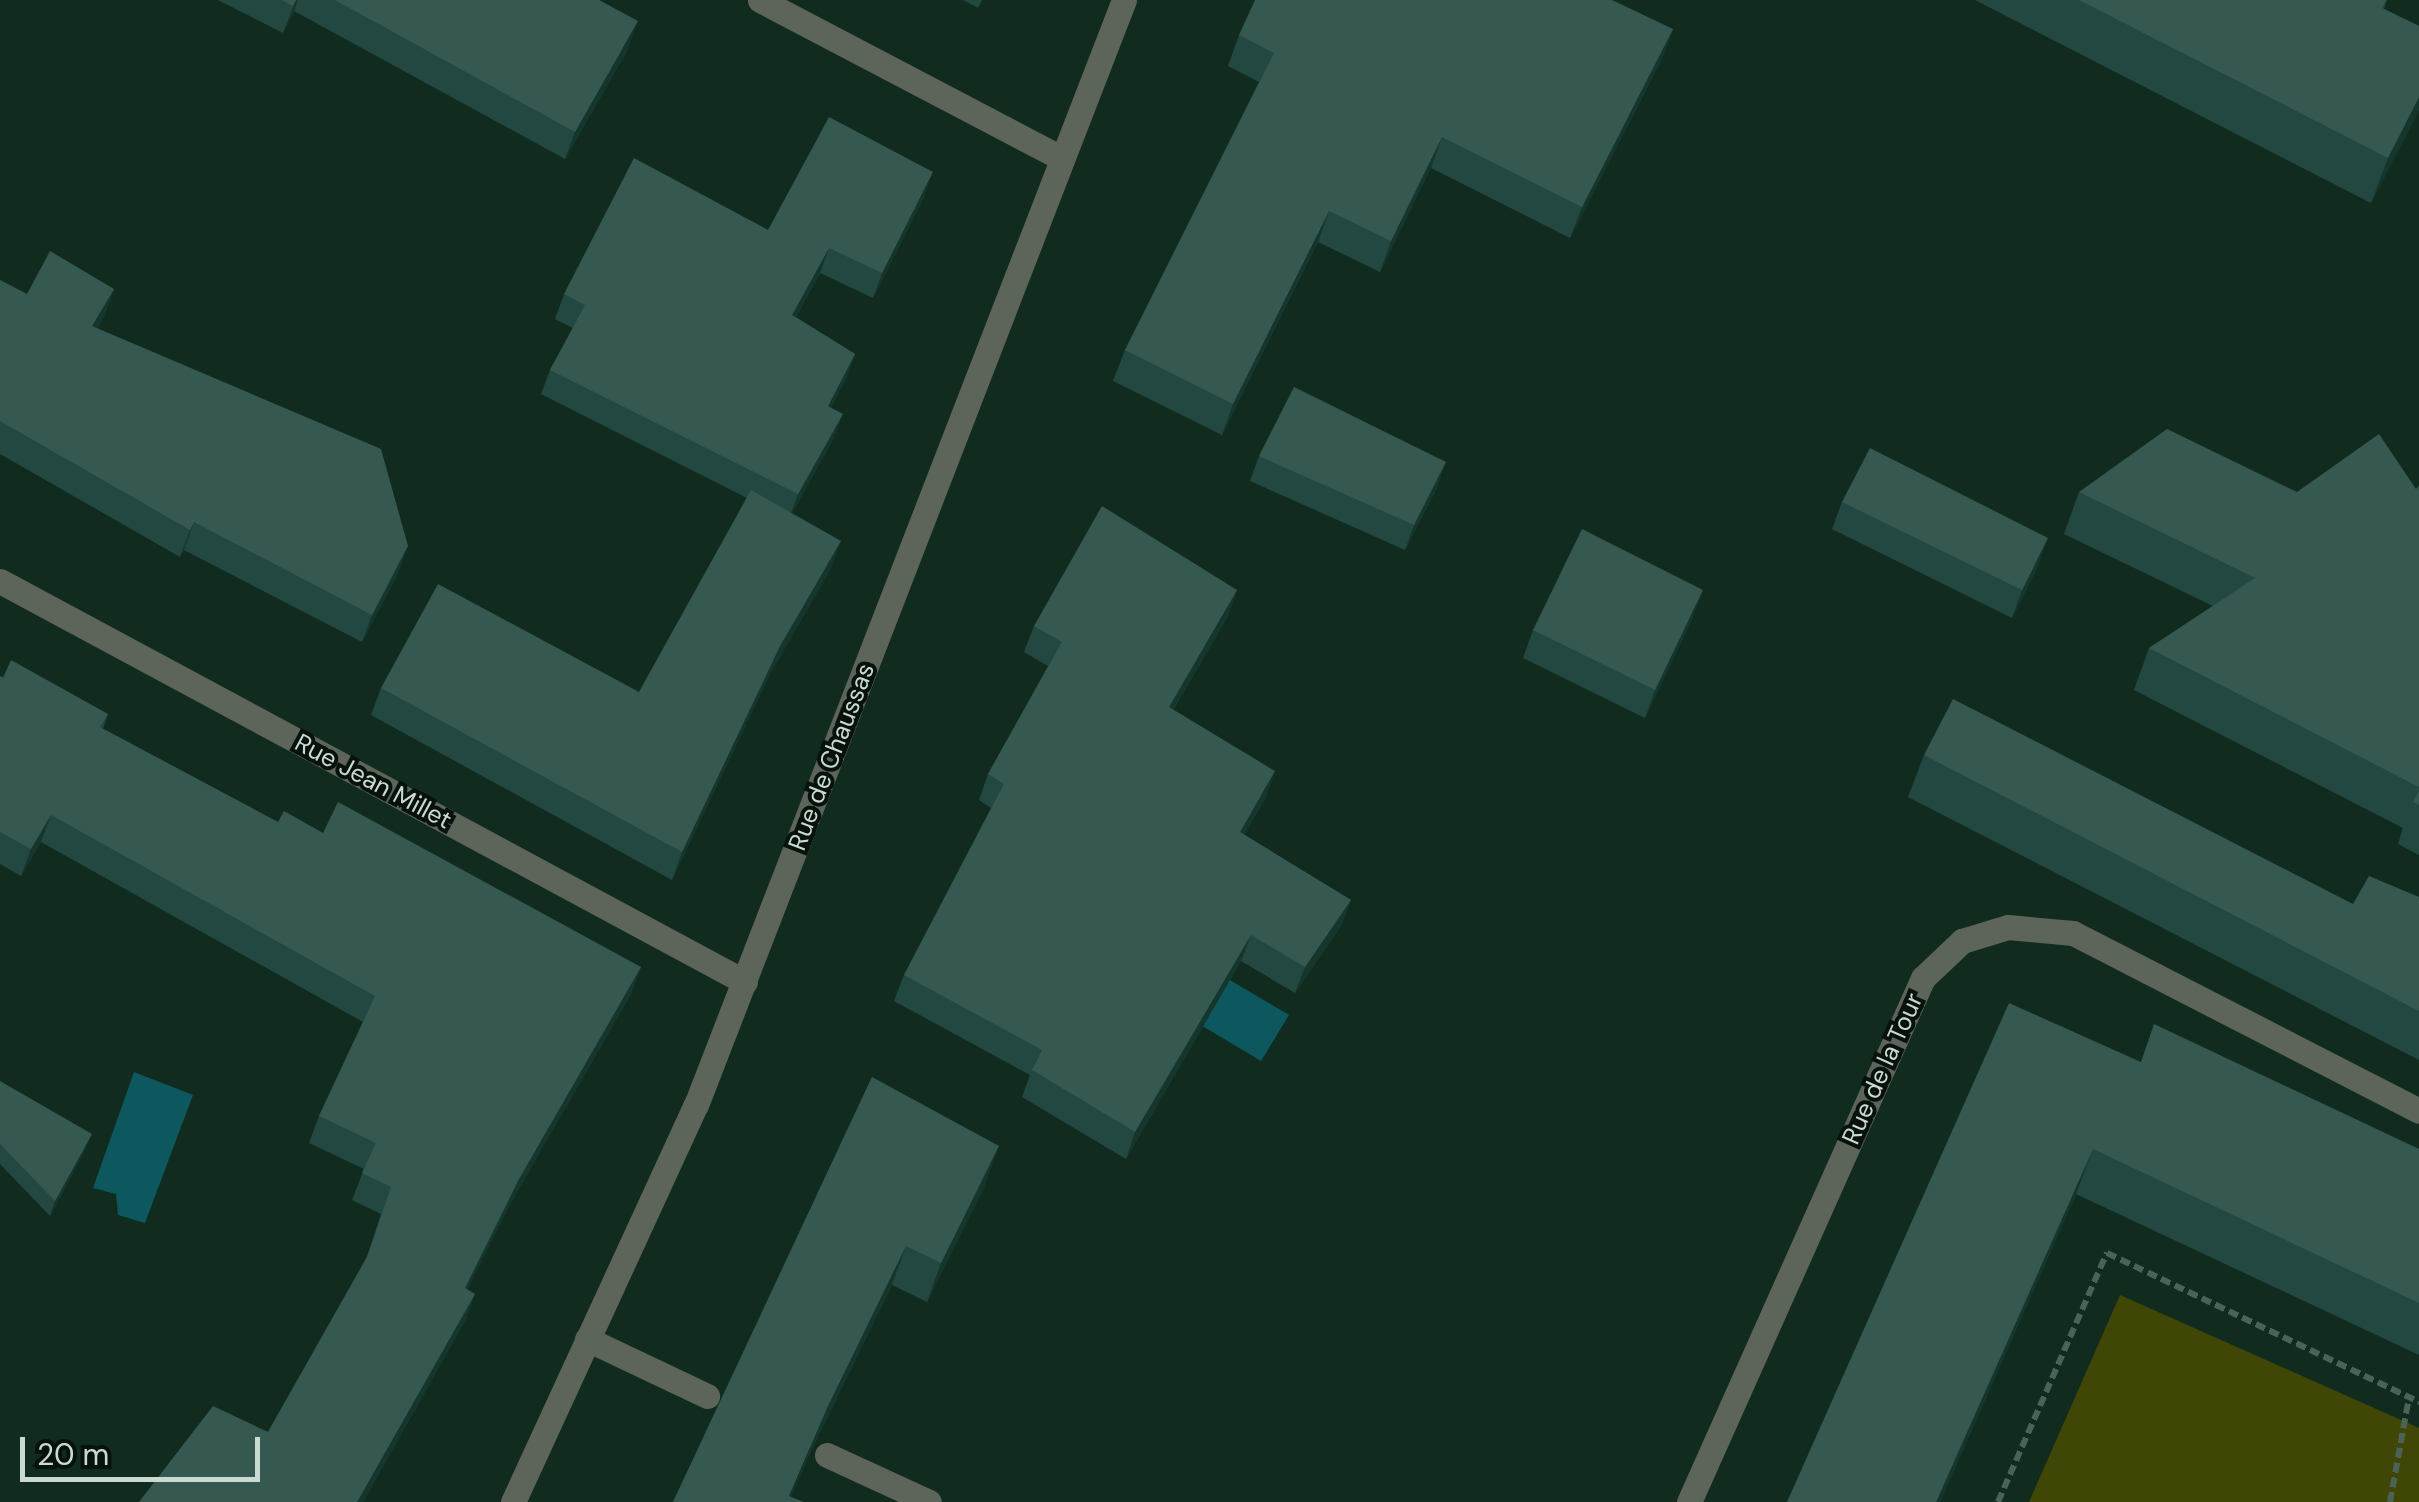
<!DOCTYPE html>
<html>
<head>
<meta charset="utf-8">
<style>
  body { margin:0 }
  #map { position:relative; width:2419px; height:1502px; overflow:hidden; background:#112c1f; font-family:"DM Sans",sans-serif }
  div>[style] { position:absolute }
  .green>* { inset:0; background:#404706 }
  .water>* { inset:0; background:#0c585e }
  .path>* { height:6px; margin-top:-3px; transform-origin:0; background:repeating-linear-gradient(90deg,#4b6256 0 10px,transparent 0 15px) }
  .minor>* { height:25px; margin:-12.5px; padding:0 12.5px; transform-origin:12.5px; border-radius:12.5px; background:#5d655a }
  .wall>* { inset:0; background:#234842 }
  .shaded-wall>* { inset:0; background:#14362d }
  .building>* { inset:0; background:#355851 }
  span { translate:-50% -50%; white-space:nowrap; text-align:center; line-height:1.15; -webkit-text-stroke:8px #07120c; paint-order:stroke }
  .street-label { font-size:25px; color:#cadad0 }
  .scale { position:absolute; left:20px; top:1437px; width:240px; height:45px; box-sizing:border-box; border:5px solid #cadad0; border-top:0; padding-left:12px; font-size:30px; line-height:35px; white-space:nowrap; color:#cadad0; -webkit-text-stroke:8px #07120c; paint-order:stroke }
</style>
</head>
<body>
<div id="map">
  <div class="green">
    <i style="clip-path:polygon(2120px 1295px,2419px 1428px,2419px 1502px,2029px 1502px)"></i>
  </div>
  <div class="water">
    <i style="clip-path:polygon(1191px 957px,1289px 1015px,1261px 1061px,1164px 1003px)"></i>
    <i style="clip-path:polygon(134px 1072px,193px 1095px,145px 1223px,118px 1215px,116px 1194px,93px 1188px)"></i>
  </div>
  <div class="path">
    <i style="left:1998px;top:1502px;width:272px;rotate:-66.4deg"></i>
    <i style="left:2107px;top:1253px;width:346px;rotate:25.5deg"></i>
    <i style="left:2390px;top:1502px;width:107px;rotate:-79.7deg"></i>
  </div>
  <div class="minor">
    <i style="left:760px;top:0;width:340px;rotate:27.7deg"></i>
    <i style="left:0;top:581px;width:846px;rotate:28.29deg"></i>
    <i style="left:587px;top:1339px;width:133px;rotate:25.4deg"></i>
    <i style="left:827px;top:1455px;width:112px;rotate:24.7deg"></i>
    <i style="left:513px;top:1502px;width:437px;rotate:-65.3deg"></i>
    <i style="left:696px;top:1105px;width:1185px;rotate:-68.83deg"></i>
    <i style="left:1689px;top:1502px;width:574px;rotate:-65.94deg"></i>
    <i style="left:1923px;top:978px;width:54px;rotate:-43.5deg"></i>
    <i style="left:1962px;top:941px;width:48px;rotate:-16.9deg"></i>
    <i style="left:2008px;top:927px;width:65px;rotate:5.3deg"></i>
    <i style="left:2073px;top:933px;width:389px;rotate:27.2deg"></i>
  </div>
  <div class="wall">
    <i style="clip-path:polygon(218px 0,599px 0,628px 49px,565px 159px,294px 11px,283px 33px)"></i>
    <i style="clip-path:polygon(963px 0,982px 0,978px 8px)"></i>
    <i style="clip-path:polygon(1975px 0,2387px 0,2384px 9px,2419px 26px,2419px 110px,2371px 203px)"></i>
    <i style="clip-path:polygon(1673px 29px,1662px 59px,1570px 238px,1431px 168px,1380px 272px,1318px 242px,1222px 435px,1113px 381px,1125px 350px,1259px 82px,1228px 66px,1239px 35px)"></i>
    <i style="clip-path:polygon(924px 197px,873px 298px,820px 273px,796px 317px,855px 354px,846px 379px,831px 407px,834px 438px,792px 513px,831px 568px,770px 674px,672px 880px,371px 715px,381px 688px,639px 692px,747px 498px,541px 394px,550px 370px,573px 328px,555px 319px,564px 294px,768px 230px)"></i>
    <i style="clip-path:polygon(0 280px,27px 294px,114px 289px,104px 316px,97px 328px,398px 574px,362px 642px,184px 550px,180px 557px,0 454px)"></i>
    <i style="clip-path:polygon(1259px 456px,1437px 488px,1405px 550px,1250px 481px)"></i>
    <i style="clip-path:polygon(2419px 486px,2419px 855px,2398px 844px,2403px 828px,2134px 690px,2149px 648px,2213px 606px,2064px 534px,2079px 492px,2297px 492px,2416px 489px)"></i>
    <i style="clip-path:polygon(1842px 502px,2038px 566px,2012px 618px,1832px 529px)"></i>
    <i style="clip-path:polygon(1237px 590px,1228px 616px,1173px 710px,1266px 797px,1244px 835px,1351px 900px,1341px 926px,1295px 993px,1241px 961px,1126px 1159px,1022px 1097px,1030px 1075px,894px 1001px,904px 975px,991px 808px,979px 800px,988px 774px,1048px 666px,1024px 652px,1034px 626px)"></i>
    <i style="clip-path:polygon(1693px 617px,1645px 718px,1523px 658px,1533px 630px)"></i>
    <i style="clip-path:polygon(0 676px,108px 714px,103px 729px,278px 822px,323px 833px,641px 967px,631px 994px,509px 1206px,467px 1290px,475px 1294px,465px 1321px,363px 1502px,139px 1502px,268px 1432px,366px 1259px,381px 1214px,352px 1200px,364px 1169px,309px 1143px,319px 1116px,363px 1022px,41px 842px,21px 876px,0 864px)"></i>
    <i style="clip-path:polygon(1924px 755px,2353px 904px,2419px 897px,2419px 1060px,1908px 797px)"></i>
    <i style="clip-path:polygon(2140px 1062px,2419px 1149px,2419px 1355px,2076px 1194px,1940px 1502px,1787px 1502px)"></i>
    <i style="clip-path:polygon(872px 1077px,985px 1185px,927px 1302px,892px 1285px,813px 1447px,673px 1502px)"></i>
    <i style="clip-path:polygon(0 1081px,86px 1148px,50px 1216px,0 1164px)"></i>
  </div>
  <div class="shaded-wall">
    <i style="clip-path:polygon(296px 0,298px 0,294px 11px,283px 33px)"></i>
    <i style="clip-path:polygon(638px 21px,628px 49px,565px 159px,575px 132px)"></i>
    <i style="clip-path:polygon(1673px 29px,1662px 59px,1570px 238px,1582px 207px)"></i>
    <i style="clip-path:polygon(2419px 97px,2419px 110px,2371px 203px,2388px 158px)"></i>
    <i style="clip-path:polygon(1442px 137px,1431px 168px,1380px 272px,1391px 241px)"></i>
    <i style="clip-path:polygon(933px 172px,924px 197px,873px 298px,882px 273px)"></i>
    <i style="clip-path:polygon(1329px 211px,1318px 242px,1222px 435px,1233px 404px)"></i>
    <i style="clip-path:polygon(829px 248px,820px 273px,783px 340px,792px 315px)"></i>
    <i style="clip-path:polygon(114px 289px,104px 316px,82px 353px,92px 326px)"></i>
    <i style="clip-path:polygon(855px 354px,846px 379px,819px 431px,828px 406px)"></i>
    <i style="clip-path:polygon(843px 414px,834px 438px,789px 519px,798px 494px)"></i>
    <i style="clip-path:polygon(1446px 462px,1437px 488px,1405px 550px,1414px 525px)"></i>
    <i style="clip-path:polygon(194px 522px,184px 550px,180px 557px,190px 530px)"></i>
    <i style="clip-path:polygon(2048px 538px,2038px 566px,2012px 618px,2022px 590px)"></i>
    <i style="clip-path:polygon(841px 541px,831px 568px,770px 674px,672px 880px,682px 852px,780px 646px)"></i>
    <i style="clip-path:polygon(408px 546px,398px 574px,362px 642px,372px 615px)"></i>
    <i style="clip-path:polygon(1237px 590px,1228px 616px,1159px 733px,1169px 707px)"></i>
    <i style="clip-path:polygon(1703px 590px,1693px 617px,1645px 718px,1655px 690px)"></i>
    <i style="clip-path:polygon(1275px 771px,1266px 797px,1231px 858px,1240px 832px)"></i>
    <i style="clip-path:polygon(51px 815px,41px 842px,21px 876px,31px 849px)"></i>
    <i style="clip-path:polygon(1351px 900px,1341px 926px,1295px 993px,1305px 967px)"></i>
    <i style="clip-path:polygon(1251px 935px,1241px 961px,1126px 1159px,1135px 1132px)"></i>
    <i style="clip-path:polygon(641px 967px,631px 994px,509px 1206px,455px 1315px,465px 1288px,519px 1179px)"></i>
    <i style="clip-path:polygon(92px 1134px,86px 1148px,50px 1216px,55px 1201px)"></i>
    <i style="clip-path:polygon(999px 1146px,985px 1185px,927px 1302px,941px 1263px)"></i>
    <i style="clip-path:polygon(2093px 1149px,2076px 1194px,1940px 1502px,1936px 1502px)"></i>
    <i style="clip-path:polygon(906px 1246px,892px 1285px,813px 1447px,789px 1502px,787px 1502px,827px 1408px)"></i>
    <i style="clip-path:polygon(475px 1294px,465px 1321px,363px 1502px,357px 1502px)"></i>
  </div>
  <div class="building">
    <i style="clip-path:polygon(282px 0,296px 0,293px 6px)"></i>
    <i style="clip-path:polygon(335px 0,599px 0,638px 21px,575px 132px)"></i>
    <i style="clip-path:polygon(1255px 0,1612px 0,1673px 29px,1582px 207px,1442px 137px,1391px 241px,1329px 211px,1233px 404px,1125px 350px,1274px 53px,1239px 35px)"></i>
    <i style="clip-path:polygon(2079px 0,2386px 0,2382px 8px,2419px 26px,2419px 97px,2388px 158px)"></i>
    <i style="clip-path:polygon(829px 117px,933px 172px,882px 273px,829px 248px,792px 315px,855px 354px,828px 406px,843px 414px,798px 494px,550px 370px,585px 305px,564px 294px,634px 158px,768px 230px)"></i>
    <i style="clip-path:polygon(50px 251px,114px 289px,92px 326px,381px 449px,408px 546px,372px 615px,194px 522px,190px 530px,0 421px,0 280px,27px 294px)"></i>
    <i style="clip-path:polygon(1294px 387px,1446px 462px,1414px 525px,1259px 456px)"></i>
    <i style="clip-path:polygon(2167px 429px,2297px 492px,2379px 434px,2416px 489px,2419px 486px,2419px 787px,2149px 648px,2255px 578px,2079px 492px)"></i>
    <i style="clip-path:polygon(1870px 448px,2048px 538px,2022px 590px,1842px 502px)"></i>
    <i style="clip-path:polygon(751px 490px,841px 541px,780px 646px,682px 852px,381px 688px,438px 584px,639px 692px)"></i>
    <i style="clip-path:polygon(1102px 506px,1237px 590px,1169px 707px,1275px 771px,1240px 832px,1351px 900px,1305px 967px,1251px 935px,1135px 1132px,1032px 1070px,1042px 1050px,904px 975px,1004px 784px,988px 774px,1062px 642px,1034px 626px)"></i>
    <i style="clip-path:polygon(1582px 529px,1703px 590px,1655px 690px,1533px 630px)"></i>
    <i style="clip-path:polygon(11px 660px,108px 714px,100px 727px,278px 822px,284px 811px,323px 833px,338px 802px,641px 967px,519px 1179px,465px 1288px,475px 1294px,357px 1502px,139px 1502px,213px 1406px,268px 1432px,368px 1255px,391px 1187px,362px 1173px,376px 1143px,319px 1116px,375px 996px,51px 815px,31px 849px,0 832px,0 676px,3px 678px)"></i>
    <i style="clip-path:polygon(1953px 699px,2353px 904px,2369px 876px,2419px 897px,2419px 1011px,1924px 755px)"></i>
    <i style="clip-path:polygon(2419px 791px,2419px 805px,2413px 802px)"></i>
    <i style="clip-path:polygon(2009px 1003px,2141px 1062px,2154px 1024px,2419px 1149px,2419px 1303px,2093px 1149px,1936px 1502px,1787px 1502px)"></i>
    <i style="clip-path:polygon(872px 1077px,999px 1146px,941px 1263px,906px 1246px,827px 1408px,789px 1496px,804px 1502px,673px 1502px)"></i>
    <i style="clip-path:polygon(0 1081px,92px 1134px,55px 1201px,0 1144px)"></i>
  </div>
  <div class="street-label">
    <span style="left:832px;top:757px;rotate:-69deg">Rue de Chaussas</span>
    <span style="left:373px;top:782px;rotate:28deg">Rue Jean Millet</span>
    <span style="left:1883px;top:1069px;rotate:-66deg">Rue de la Tour</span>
  </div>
  <div class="scale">20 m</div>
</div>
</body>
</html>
